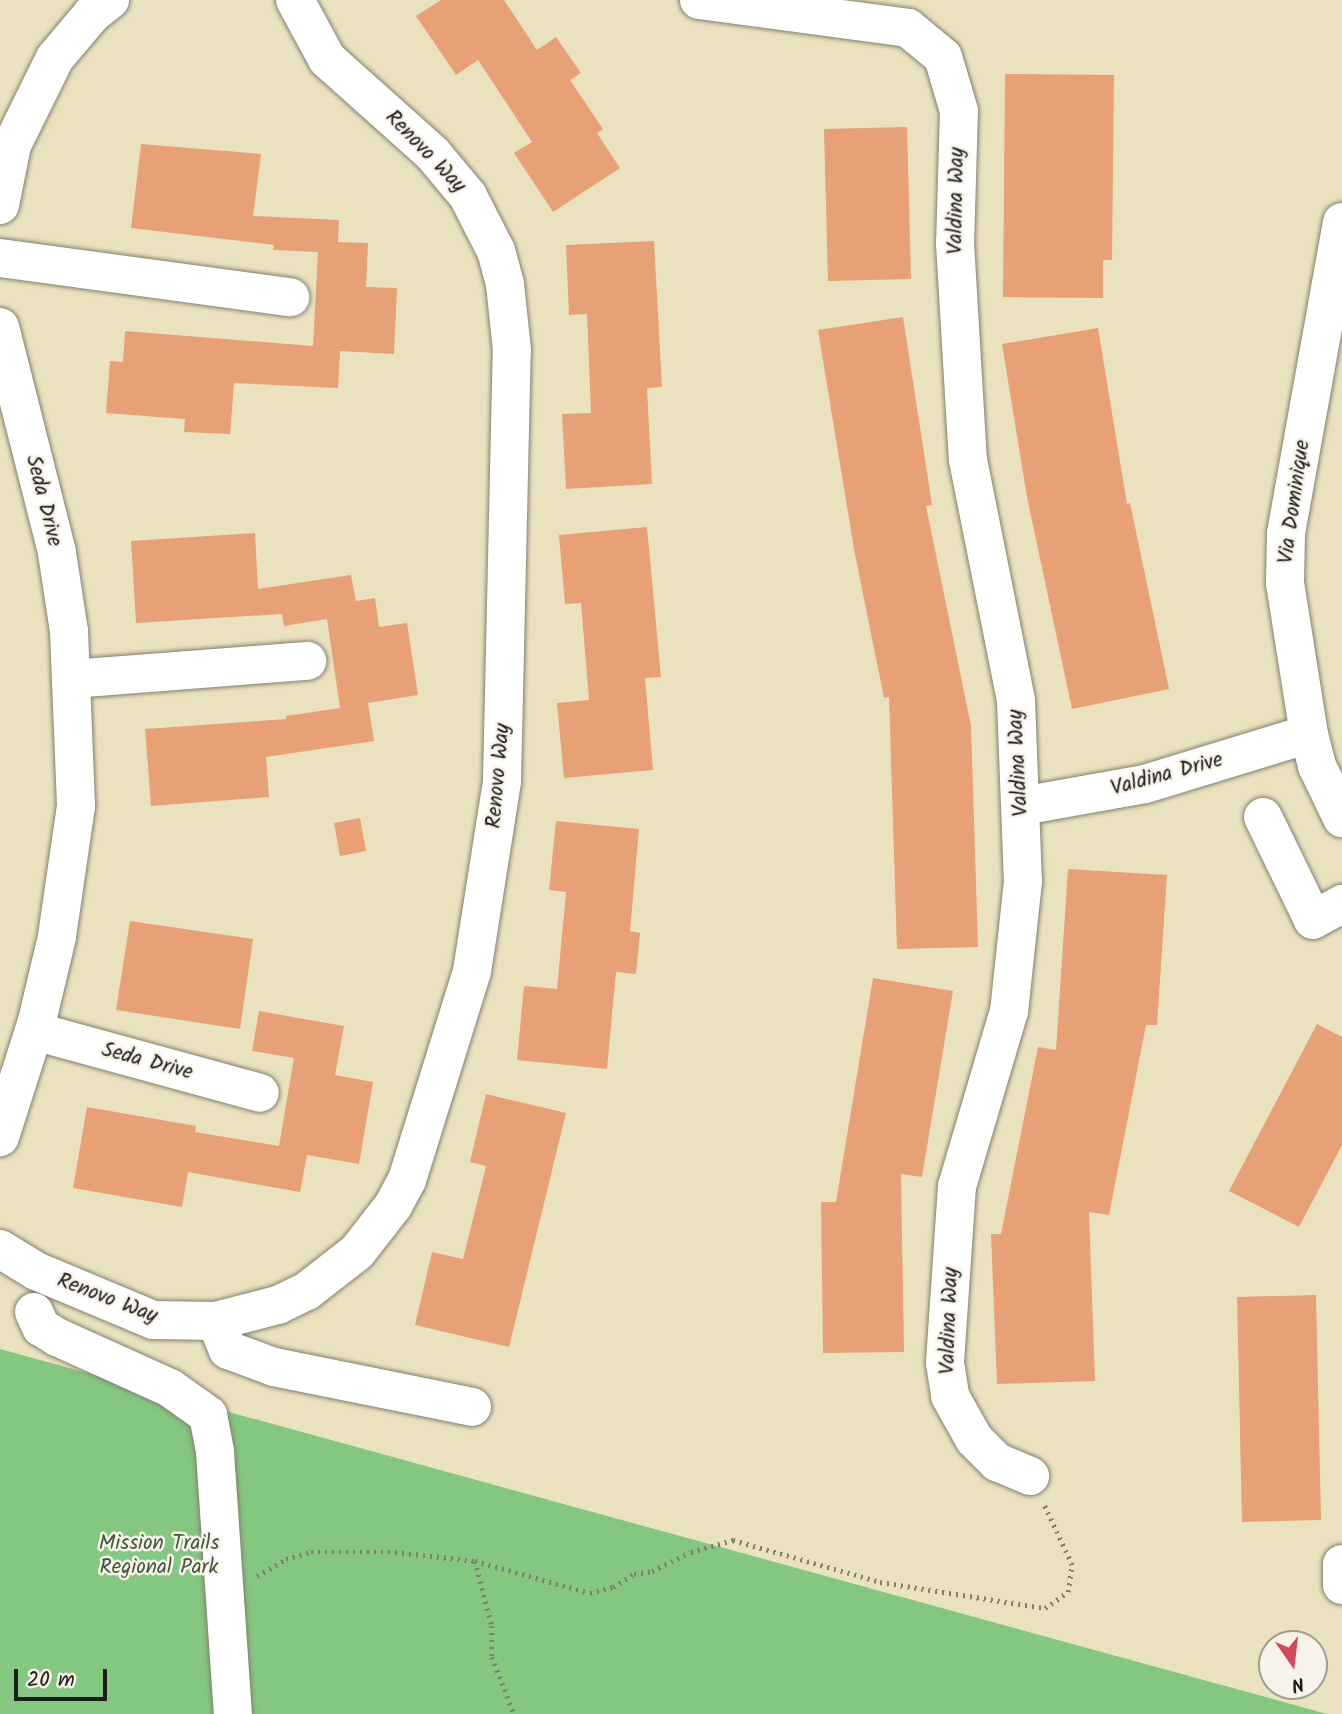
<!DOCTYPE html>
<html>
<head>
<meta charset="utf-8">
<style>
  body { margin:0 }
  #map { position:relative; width:1342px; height:1714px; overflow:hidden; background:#eae2bf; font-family:Kalam,sans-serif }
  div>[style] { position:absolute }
  .green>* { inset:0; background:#84c780 }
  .building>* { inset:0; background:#e8a077 }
  .path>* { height:4.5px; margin-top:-2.25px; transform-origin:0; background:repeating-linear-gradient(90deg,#837f6e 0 2px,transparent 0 7px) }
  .roads { filter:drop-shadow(0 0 2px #837f6e) drop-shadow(0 0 2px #837f6e) }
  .minor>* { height:38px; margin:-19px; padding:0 19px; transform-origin:19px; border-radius:19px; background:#fff }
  span { translate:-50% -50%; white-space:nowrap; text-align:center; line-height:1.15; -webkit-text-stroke:5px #f7f3e8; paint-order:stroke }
  .street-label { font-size:21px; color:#1c1c1c }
  .park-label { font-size:21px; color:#40583f }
  .north { position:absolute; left:1258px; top:1630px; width:70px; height:70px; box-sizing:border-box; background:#f7f3e8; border:2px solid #9f9d96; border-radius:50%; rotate:166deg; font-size:19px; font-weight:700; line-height:28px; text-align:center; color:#1c1c1c }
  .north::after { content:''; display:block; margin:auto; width:24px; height:32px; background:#d1495b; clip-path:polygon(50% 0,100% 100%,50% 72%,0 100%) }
  .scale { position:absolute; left:14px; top:1669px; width:93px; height:32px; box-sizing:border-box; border:4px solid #1c1c1c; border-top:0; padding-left:9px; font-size:21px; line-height:24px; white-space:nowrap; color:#1c1c1c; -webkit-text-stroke:5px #f7f3e8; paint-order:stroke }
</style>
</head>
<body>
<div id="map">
  <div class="green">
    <i style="clip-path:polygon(0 1349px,1149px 1665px,1327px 1714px,0 1714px)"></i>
  </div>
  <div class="building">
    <i style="clip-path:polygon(441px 0,504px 0,537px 50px,556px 37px,581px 73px,570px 80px,603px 129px,597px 133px,620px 168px,553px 212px,514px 153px,532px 142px,478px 60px,456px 75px,416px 16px)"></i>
    <i style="clip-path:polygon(1005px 74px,1114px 75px,1112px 260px,1103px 260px,1103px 298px,1003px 297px)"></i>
    <i style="clip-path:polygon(907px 127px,911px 279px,828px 281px,824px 129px)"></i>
    <i style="clip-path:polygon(141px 144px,261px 154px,253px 216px,339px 220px,338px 242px,368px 243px,366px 287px,397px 288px,394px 354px,340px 351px,338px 388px,234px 383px,230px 434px,184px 432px,185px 419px,106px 413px,110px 361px,123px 362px,125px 331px,313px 346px,318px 252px,273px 250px,274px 245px,131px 228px)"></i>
    <i style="clip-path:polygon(654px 241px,662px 387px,647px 388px,652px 484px,566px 489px,562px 414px,591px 413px,587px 314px,569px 315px,566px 245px)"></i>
    <i style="clip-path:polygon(903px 317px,932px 505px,926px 506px,971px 726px,978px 947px,897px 949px,889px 697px,884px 698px,854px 549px,818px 330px)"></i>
    <i style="clip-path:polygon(1098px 328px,1127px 504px,1130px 503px,1169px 689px,1072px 709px,1027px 497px,1002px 344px)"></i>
    <i style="clip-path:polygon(647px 527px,661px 677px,645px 678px,653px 770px,564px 778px,557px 703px,589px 700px,581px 603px,565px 604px,559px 535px)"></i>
    <i style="clip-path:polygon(255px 533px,258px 589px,351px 575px,356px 601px,375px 598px,379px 627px,407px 623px,418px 695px,368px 703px,374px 741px,266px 757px,269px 797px,151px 806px,145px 729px,286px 719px,286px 716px,340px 708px,327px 619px,284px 626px,282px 614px,136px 623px,131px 541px)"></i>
    <i style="clip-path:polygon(360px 818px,366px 851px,340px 856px,334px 823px)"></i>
    <i style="clip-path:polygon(556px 821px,639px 829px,630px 931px,640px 933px,636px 974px,616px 972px,607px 1069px,517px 1060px,524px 986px,557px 989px,566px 892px,549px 890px)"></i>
    <i style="clip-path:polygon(1068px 869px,1167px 875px,1157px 1025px,1146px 1025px,1109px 1215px,1089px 1212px,1095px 1381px,997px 1384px,991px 1234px,1001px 1234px,1038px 1047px,1056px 1050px)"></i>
    <i style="clip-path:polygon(130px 921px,253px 939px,240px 1029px,116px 1010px)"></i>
    <i style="clip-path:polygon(873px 978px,953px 991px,922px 1177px,901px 1174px,904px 1352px,823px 1353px,821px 1202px,836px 1202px)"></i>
    <i style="clip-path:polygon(259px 1011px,344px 1026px,335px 1075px,373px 1082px,359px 1164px,307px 1155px,300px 1192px,188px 1172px,182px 1207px,73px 1188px,87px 1107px,196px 1126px,195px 1132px,279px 1146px,294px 1058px,252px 1051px)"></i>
    <i style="clip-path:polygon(1317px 1024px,1342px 1037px,1342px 1145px,1299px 1227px,1229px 1191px)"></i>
    <i style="clip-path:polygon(486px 1094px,566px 1113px,509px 1347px,415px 1325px,432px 1252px,463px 1259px,486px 1166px,470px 1162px)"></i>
    <i style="clip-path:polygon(1316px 1295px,1321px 1520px,1242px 1522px,1237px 1297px)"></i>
  </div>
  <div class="path">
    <i style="left:475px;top:1561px;width:67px;rotate:75.3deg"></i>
    <i style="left:492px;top:1626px;width:31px;rotate:90deg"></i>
    <i style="left:492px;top:1657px;width:61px;rotate:68.9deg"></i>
    <i style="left:257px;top:1576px;width:34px;rotate:-30deg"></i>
    <i style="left:286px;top:1559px;width:26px;rotate:-16deg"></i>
    <i style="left:311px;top:1552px;width:84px"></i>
    <i style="left:395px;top:1552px;width:81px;rotate:6.4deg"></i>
    <i style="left:475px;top:1561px;width:119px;rotate:15.5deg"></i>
    <i style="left:590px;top:1593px;width:24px;rotate:-15deg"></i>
    <i style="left:613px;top:1587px;width:25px;rotate:-32deg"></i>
    <i style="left:634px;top:1574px;width:18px;rotate:-9deg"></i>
    <i style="left:652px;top:1571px;width:43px;rotate:-26deg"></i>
    <i style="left:691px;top:1552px;width:44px;rotate:-15.9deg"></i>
    <i style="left:733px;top:1540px;width:153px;rotate:15.9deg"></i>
    <i style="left:880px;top:1582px;width:167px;rotate:9deg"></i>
    <i style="left:1045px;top:1608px;width:28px;rotate:-35deg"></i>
    <i style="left:1068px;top:1592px;width:27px;rotate:-82deg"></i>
    <i style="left:1072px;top:1565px;width:66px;rotate:-115deg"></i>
  </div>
  <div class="roads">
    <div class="minor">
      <i style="left:699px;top:0;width:211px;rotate:7.6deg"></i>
      <i style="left:908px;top:28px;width:45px;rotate:39.6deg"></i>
      <i style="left:943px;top:57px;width:56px;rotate:73.5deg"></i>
      <i style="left:959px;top:111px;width:132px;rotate:91.7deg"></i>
      <i style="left:955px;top:243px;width:217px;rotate:86.6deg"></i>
      <i style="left:968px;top:460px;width:246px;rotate:78.7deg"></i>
      <i style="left:1016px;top:701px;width:180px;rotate:87.8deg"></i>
      <i style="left:1023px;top:881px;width:131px;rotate:96.1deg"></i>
      <i style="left:1009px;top:1011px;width:183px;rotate:106.5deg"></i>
      <i style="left:957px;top:1186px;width:177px;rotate:93.9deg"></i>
      <i style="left:945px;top:1363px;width:33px;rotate:81deg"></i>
      <i style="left:950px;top:1396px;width:49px;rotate:60.8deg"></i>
      <i style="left:974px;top:1439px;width:33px;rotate:45deg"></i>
      <i style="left:997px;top:1462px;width:36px;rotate:23deg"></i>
      <i style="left:0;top:205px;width:61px;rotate:-78.7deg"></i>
      <i style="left:12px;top:145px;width:97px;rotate:-63.7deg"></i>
      <i style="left:55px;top:58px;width:57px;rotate:-49.9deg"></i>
      <i style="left:92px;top:14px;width:23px;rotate:-38deg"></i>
      <i style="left:1342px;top:222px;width:317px;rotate:100.2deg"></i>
      <i style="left:1286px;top:534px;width:49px;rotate:91.2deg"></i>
      <i style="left:1285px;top:583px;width:153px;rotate:81deg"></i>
      <i style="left:1309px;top:734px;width:33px;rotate:76deg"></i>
      <i style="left:1317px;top:766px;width:58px;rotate:64.3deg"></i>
      <i style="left:0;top:258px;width:293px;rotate:7.7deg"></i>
      <i style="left:0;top:327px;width:233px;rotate:75.8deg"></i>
      <i style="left:57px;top:553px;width:79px;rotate:81.3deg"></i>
      <i style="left:69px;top:631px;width:175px;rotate:87.7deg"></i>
      <i style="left:76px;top:806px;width:132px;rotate:98.3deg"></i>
      <i style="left:57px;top:937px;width:86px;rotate:103.4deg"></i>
      <i style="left:37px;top:1021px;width:122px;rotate:107.7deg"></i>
      <i style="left:71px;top:679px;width:237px;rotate:-4.4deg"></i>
      <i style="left:1022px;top:806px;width:125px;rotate:-10.1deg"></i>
      <i style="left:1145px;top:784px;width:171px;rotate:-17deg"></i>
      <i style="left:1263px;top:817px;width:114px;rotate:64.1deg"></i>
      <i style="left:1313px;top:920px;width:33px;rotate:-29deg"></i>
      <i style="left:34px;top:1031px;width:234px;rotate:15.3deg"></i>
      <i style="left:0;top:1249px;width:42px;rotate:31.4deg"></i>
      <i style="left:36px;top:1271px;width:127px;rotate:22.7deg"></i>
      <i style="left:153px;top:1320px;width:63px;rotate:0.9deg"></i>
      <i style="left:216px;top:1321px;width:64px;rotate:-14.5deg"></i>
      <i style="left:278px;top:1305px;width:32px;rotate:-26deg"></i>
      <i style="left:307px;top:1291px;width:63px;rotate:-38deg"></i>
      <i style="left:357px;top:1252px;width:58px;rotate:-52deg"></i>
      <i style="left:393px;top:1206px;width:30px;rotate:-62deg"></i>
      <i style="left:407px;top:1180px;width:219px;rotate:-72.7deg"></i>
      <i style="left:472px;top:971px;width:192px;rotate:-81deg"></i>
      <i style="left:502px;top:781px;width:431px;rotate:-88.7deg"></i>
      <i style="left:512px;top:350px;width:66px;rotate:-96.1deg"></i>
      <i style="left:505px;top:284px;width:34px;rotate:-105deg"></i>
      <i style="left:496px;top:251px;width:62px;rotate:-117deg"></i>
      <i style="left:468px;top:196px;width:56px;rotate:-129.9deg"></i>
      <i style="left:432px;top:153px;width:141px;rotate:-138.2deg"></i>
      <i style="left:327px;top:59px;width:67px;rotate:-118.5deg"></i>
      <i style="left:34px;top:1312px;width:17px;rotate:65deg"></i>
      <i style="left:41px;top:1327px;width:19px;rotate:32deg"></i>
      <i style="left:57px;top:1337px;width:124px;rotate:24.3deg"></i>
      <i style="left:170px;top:1388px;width:47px;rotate:35.4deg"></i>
      <i style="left:208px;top:1415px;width:38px;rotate:79deg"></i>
      <i style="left:215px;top:1452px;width:263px;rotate:86.1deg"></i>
      <i style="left:216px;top:1321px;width:31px;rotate:68deg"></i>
      <i style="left:228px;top:1350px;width:49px;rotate:20.3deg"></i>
      <i style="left:274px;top:1367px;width:202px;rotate:11.4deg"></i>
      <i style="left:1342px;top:1585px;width:21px;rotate:-90deg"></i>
    </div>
  </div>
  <div class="street-label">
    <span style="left:425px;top:152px;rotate:46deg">Renovo Way</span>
    <span style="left:957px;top:201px;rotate:-89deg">Valdina Way</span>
    <span style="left:43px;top:501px;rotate:76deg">Seda Drive</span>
    <span style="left:1295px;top:502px;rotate:-82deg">Via Dominique</span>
    <span style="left:1019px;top:763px;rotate:-93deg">Valdina Way</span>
    <span style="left:1167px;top:775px;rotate:-15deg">Valdina Drive</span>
    <span style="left:499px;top:776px;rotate:-85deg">Renovo Way</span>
    <span style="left:147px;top:1062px;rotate:15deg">Seda Drive</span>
    <span style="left:107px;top:1299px;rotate:21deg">Renovo Way</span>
    <span style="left:950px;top:1321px;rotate:-88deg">Valdina Way</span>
  </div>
  <div class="park-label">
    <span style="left:159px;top:1556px">Mission Trails<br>Regional Park</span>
  </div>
  <div class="north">N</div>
  <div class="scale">20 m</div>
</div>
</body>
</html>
